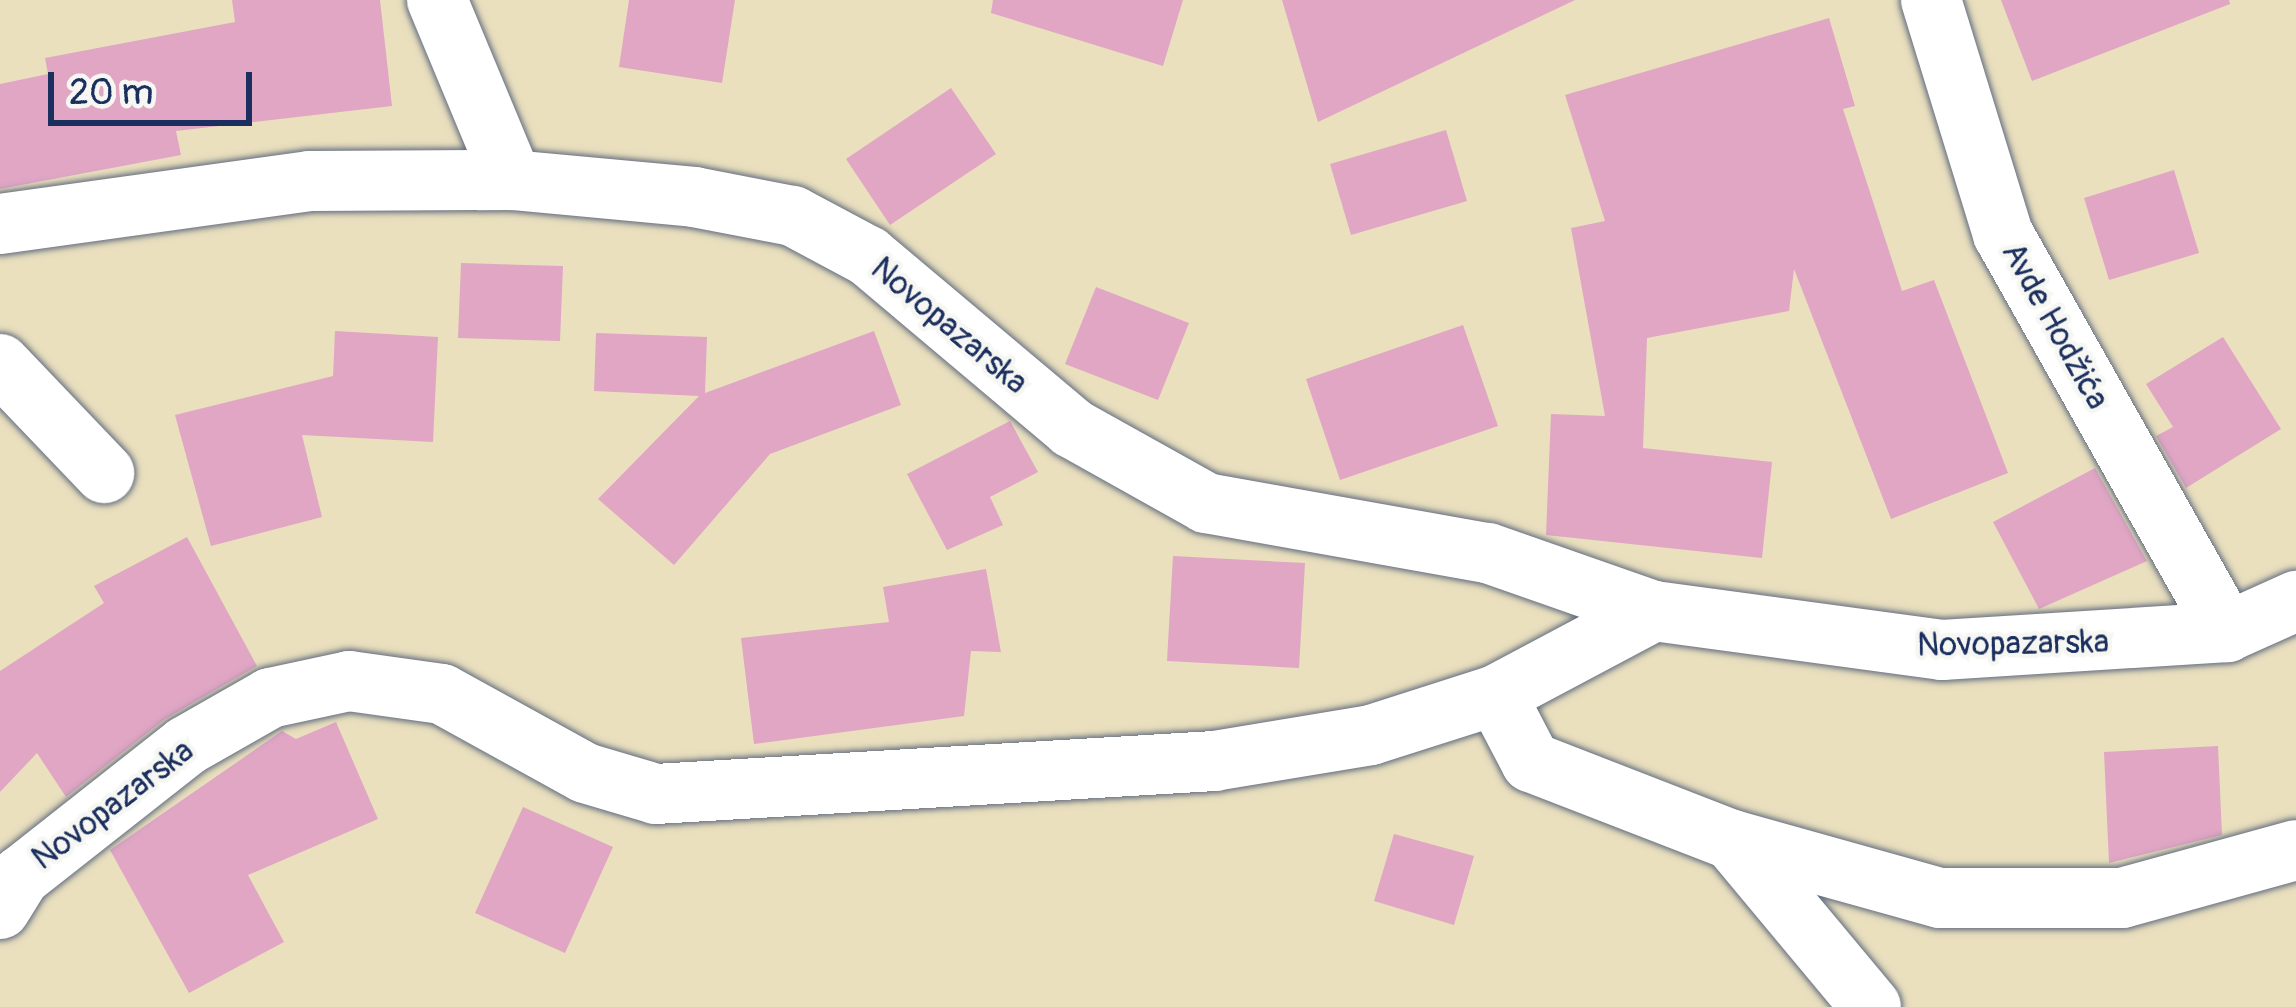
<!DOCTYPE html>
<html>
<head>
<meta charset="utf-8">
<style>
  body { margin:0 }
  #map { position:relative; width:2296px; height:1007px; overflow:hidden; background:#eae0be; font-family:Pangolin,sans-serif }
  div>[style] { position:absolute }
  .building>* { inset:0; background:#e0a6c4 }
  .roads { filter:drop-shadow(0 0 3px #636d80) drop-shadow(0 0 3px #636d80) }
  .street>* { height:60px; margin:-30px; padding:0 30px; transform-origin:30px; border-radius:30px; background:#fff }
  span { translate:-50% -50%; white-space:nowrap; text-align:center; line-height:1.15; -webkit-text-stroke:9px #f6f6f2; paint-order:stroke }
  .street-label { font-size:33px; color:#1b2f5e }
  .scale { position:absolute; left:48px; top:72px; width:204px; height:54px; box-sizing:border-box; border:6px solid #1b2f5e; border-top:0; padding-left:15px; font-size:36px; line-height:42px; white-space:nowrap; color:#1b2f5e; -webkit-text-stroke:9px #f6f6f2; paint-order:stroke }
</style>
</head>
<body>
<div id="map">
  <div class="building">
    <i style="clip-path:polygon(232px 0,380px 0,392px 106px,176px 131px,181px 155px,0 189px,0 84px,48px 74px,45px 58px,235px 22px)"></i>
    <i style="clip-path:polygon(629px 0,735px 0,722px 83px,619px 67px)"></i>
    <i style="clip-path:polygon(993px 0,1183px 0,1163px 66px,991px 13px)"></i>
    <i style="clip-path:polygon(1282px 0,1575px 0,1318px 122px)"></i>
    <i style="clip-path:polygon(2001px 0,2229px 0,2230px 4px,2032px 81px)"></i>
    <i style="clip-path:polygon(1829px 18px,1855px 106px,1843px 109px,1902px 291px,1934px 280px,2008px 473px,1891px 519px,1794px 269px,1789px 311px,1647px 338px,1643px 448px,1772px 462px,1762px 558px,1546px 535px,1551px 414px,1605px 416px,1571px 228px,1605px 221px,1565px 95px)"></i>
    <i style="clip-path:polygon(951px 88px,996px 154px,890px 225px,846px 159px)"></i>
    <i style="clip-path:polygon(1446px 130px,1467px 201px,1351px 235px,1330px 164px)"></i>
    <i style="clip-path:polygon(2174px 170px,2199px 253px,2109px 280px,2084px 198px)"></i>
    <i style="clip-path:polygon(461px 263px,563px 266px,560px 341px,458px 338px)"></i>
    <i style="clip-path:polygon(1096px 287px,1189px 323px,1158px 400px,1065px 364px)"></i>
    <i style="clip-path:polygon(1463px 325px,1498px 426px,1340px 480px,1306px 379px)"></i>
    <i style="clip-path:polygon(335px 331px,438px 337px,433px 442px,302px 435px,322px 517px,211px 546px,175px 415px,333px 376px)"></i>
    <i style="clip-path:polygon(874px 331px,901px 405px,770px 454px,674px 565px,598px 499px,699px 396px,594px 391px,596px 333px,707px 337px,705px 393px)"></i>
    <i style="clip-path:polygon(2223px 337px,2281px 429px,2186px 488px,2156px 436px,2173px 427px,2146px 384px)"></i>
    <i style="clip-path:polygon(1010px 421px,1038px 472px,990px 497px,1003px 525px,947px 550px,907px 474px)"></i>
    <i style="clip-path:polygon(2095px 468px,2147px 561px,2039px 609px,1993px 522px)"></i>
    <i style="clip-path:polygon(187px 537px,257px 666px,165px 719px,66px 797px,37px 753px,0 792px,0 671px,104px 603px,94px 586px)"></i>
    <i style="clip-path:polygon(1173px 556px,1305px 563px,1299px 668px,1167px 661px)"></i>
    <i style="clip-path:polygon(986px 569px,1001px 652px,971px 651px,964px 716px,754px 744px,741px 638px,889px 622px,883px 587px)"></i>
    <i style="clip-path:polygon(336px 722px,378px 819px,248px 875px,284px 942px,189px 993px,110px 850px,282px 731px,296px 739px)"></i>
    <i style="clip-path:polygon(2218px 746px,2222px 835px,2109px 863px,2104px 752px)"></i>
    <i style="clip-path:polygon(523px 807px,613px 847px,565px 953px,475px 913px)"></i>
    <i style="clip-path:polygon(1394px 834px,1474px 856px,1454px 925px,1374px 901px)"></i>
  </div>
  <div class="roads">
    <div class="street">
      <i style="left:437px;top:0;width:195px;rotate:67.4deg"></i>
      <i style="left:1931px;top:0;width:245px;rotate:72.9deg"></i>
      <i style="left:2003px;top:234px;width:457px;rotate:60.6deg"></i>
      <i style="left:0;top:224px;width:313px;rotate:-7.9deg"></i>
      <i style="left:310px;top:181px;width:202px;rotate:-0.3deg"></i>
      <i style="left:512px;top:180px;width:183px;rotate:5.3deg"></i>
      <i style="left:694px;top:197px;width:101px;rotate:10.9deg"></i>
      <i style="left:793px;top:216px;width:85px;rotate:28.1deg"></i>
      <i style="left:868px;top:256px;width:267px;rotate:40.1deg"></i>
      <i style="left:1072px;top:428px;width:154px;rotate:29.2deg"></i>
      <i style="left:1206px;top:503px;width:286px;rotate:10.1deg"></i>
      <i style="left:1488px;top:553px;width:176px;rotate:19.3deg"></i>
      <i style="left:1654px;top:611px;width:291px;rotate:7.7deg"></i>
      <i style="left:1942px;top:650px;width:286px;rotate:-3.6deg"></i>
      <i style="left:2227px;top:632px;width:76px;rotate:-24.2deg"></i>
      <i style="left:0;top:364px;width:151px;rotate:46.3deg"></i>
      <i style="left:1654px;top:611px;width:179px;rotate:152deg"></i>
      <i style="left:1496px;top:695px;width:76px;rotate:62.4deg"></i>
      <i style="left:1531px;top:762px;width:216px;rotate:21.2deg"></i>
      <i style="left:1732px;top:840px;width:216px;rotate:15.6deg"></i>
      <i style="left:1940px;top:898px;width:182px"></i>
      <i style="left:2122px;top:898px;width:180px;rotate:-15.4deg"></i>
      <i style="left:1732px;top:840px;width:217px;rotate:50.2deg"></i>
      <i style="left:0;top:909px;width:39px;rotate:-58deg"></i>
      <i style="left:21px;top:876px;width:210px;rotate:-38.2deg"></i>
      <i style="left:186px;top:746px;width:97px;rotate:-29.7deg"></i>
      <i style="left:270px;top:698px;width:81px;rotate:-12.1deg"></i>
      <i style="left:349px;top:681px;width:94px;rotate:8deg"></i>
      <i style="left:442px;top:694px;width:163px;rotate:28.9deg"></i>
      <i style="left:585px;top:773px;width:74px;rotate:16.5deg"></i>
      <i style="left:656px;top:794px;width:559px;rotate:-3.38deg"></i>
      <i style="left:1214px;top:761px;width:159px;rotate:-9.4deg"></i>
      <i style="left:1371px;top:735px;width:131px;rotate:-17.7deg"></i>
    </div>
  </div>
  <div class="street-label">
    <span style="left:949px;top:326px;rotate:40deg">Novopazarska</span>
    <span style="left:2055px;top:326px;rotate:61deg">Avde Hodžića</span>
    <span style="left:2013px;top:644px;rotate:-1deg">Novopazarska</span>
    <span style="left:113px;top:805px;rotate:-37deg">Novopazarska</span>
  </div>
  <div class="scale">20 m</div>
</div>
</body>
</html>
